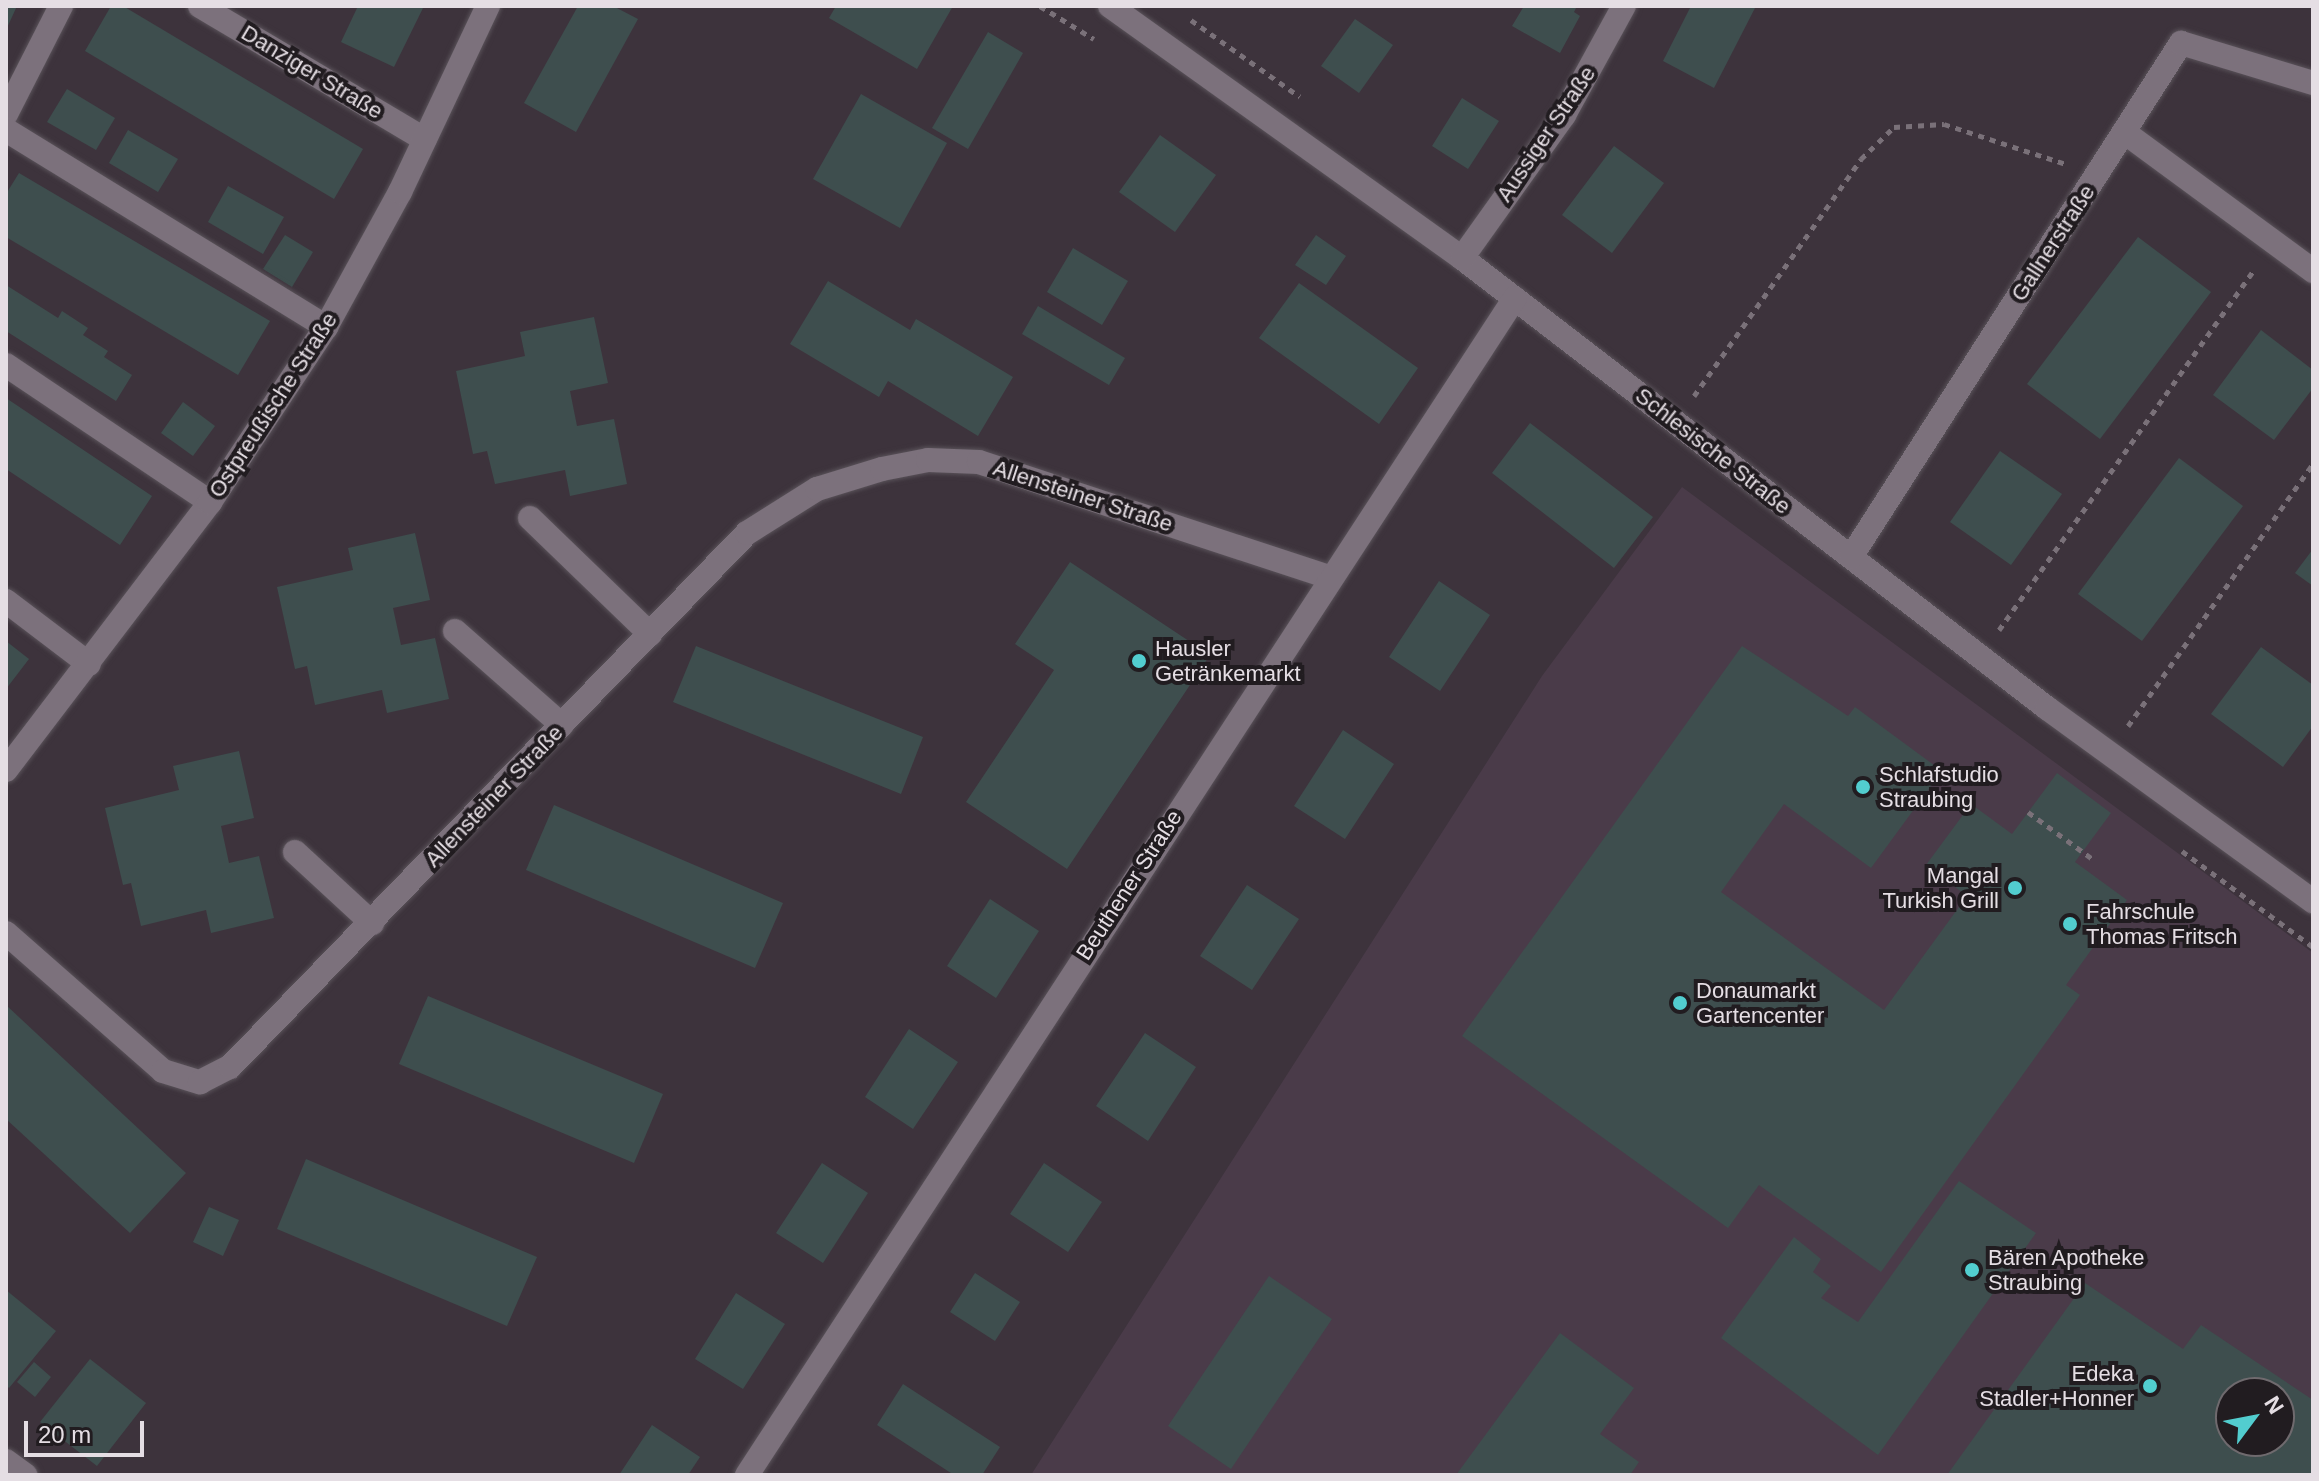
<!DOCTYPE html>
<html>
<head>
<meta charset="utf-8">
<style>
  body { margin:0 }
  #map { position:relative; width:2319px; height:1481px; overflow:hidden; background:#3d333c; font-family:Arial,sans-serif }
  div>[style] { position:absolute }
  .built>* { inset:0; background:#4a3b49 }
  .building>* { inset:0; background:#3e4e4e }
  .path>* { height:5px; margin-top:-2.5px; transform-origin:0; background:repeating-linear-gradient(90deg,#7a7179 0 6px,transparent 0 12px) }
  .roads { filter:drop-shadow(0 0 2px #595259) drop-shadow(0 0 2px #595259) }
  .minor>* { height:24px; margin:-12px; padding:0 12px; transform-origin:12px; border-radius:12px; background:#7c717c }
  .dots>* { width:22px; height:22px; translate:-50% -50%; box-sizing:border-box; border:4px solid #211c20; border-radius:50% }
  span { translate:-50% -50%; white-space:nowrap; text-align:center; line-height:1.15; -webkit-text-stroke:8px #211c20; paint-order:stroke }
  .street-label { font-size:22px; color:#e5dee4 }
  .poi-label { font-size:22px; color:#e5dee4 }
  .left { translate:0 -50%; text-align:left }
  .right { translate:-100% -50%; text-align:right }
  .frame { position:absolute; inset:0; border:8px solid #e5dee4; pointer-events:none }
  .north { position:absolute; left:2215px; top:1377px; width:80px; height:80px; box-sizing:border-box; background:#211c20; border:2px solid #6f6a6e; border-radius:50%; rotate:58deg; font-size:22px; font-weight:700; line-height:32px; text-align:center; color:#e5dee4 }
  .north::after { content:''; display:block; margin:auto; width:28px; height:36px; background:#52cdcf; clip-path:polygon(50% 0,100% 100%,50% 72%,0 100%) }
  .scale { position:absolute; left:24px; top:1421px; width:120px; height:36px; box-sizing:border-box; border:4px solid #e5dee4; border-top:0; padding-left:10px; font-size:24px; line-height:28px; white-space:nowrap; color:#e5dee4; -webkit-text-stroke:6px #211c20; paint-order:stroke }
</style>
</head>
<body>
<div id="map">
  <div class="built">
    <i style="clip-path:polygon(evenodd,1682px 487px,2313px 953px,2313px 1475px,1031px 1475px,1542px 676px,1682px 487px,2231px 1393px,2279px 1393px,2279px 1441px,2231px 1441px,2231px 1393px)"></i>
  </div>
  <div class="building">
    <i style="clip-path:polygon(6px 6px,17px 6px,6px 30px)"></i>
    <i style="clip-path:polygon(111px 6px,123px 6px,363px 149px,334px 199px,85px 51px)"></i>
    <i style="clip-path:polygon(358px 6px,424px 6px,394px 67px,341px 42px)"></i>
    <i style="clip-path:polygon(578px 6px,613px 6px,638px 19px,576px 132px,524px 103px)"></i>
    <i style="clip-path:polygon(836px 6px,953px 6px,917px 69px,829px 18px)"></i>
    <i style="clip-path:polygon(1524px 6px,1577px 6px,1574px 12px,1580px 16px,1560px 53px,1512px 26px)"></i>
    <i style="clip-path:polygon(1691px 6px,1755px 8px,1714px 88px,1663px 61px)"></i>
    <i style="clip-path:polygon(1355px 19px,1393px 45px,1359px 93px,1321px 66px)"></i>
    <i style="clip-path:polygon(988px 32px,1023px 53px,968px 149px,932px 128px)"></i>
    <i style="clip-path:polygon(67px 89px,115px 118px,96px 150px,47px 122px)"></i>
    <i style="clip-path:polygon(861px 94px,947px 143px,900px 228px,813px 179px)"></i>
    <i style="clip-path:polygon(1462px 98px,1499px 121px,1468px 169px,1432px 146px)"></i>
    <i style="clip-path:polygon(128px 130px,178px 159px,158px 192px,109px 163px)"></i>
    <i style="clip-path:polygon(1160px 135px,1216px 175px,1175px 232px,1119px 192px)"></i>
    <i style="clip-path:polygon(1614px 146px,1664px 183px,1612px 253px,1562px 215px)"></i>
    <i style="clip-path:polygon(19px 173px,270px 321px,238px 375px,6px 237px,6px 194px)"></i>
    <i style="clip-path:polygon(228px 186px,284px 217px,263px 254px,208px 222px)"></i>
    <i style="clip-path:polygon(285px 235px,313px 252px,292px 287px,263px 269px)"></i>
    <i style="clip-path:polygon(1316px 235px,1346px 256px,1326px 285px,1295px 265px)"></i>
    <i style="clip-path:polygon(2138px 237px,2211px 292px,2100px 439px,2027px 384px)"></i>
    <i style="clip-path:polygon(1073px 248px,1128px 281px,1102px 325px,1047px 292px)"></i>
    <i style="clip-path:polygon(828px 281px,910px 330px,916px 319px,1013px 377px,978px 436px,888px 381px,879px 397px,790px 344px)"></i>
    <i style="clip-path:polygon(1299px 283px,1418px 368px,1379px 424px,1259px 338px)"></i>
    <i style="clip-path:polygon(6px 285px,58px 318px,62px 311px,88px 328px,83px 335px,108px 351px,104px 357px,132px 375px,116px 401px,6px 331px)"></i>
    <i style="clip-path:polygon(1038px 306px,1125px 358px,1109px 385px,1022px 334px)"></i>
    <i style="clip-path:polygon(594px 317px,608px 383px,570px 391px,577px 426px,614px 419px,627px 484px,570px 496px,565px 470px,495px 484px,487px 451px,473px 454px,456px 371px,525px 356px,520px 332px)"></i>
    <i style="clip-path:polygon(2261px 330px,2313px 370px,2313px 388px,2274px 440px,2213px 395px)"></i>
    <i style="clip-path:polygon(6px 398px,152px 496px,120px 545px,6px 469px)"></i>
    <i style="clip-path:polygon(183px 402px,215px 426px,193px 456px,161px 433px)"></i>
    <i style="clip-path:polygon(1530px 423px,1653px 517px,1614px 568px,1492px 473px)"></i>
    <i style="clip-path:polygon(2000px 451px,2062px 494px,2011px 565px,1950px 522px)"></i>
    <i style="clip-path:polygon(2179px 458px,2243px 506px,2142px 641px,2078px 594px)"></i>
    <i style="clip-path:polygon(415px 533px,430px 600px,393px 608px,401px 645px,435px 638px,449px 699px,387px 713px,382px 690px,315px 705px,307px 666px,295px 669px,277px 587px,353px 570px,348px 548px)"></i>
    <i style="clip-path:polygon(2313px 549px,2313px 586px,2295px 573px)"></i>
    <i style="clip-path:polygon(1070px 562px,1210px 655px,1067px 869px,966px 802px,1054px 670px,1015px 644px)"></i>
    <i style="clip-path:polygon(1439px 581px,1490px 615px,1440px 691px,1389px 657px)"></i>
    <i style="clip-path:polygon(6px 641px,29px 659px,6px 689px)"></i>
    <i style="clip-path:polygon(696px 646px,923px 737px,901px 794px,673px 702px)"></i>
    <i style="clip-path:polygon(1742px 646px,1848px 716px,1855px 707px,1942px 771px,1871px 868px,1784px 804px,1721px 892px,1884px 1010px,1967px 896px,1926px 865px,1971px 804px,2012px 834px,2057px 773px,2111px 813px,2075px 862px,2127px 900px,2066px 985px,2080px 995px,1881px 1272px,1759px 1185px,1728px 1228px,1462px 1036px)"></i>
    <i style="clip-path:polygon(2261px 647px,2313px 685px,2313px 726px,2283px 767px,2211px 714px)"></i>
    <i style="clip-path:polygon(1343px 730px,1394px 764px,1345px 839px,1294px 806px)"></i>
    <i style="clip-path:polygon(239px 751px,254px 818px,221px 826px,229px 863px,259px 856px,274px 918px,211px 933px,206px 910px,141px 926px,131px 883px,123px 885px,105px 808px,179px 790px,173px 766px)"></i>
    <i style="clip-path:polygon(554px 805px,783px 903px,755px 968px,526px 870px)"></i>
    <i style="clip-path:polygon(1247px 885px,1299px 919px,1252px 990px,1200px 956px)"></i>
    <i style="clip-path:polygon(990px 899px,1039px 931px,996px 998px,947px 966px)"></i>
    <i style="clip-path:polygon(428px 996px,663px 1094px,634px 1163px,399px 1064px)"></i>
    <i style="clip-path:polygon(6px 1005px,186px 1173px,130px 1233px,6px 1119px)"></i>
    <i style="clip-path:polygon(909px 1029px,958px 1062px,913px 1129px,865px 1097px)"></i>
    <i style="clip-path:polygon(1145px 1033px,1196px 1067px,1148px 1141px,1096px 1106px)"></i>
    <i style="clip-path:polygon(306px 1159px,537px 1257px,507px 1326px,277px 1229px)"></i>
    <i style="clip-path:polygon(822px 1163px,868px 1193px,823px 1263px,776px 1233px)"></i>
    <i style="clip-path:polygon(1044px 1163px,1102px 1202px,1068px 1252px,1010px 1214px)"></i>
    <i style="clip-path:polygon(1959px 1181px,2036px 1233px,1878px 1455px,1721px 1338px,1794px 1237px,1821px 1259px,1813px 1272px,1831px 1286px,1821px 1298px,1858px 1322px)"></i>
    <i style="clip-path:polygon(209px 1207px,239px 1220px,223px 1256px,193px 1242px)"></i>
    <i style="clip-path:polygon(975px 1273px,1020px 1302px,995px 1341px,950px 1312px)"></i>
    <i style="clip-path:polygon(1269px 1276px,1332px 1319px,1231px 1469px,1168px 1426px)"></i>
    <i style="clip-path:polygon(evenodd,2085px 1283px,2183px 1349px,2201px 1325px,2313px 1400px,2313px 1475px,1947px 1475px,2085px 1283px,2231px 1393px,2279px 1393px,2279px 1441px,2231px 1441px,2231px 1393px)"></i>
    <i style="clip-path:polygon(6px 1290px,56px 1331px,9px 1388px,6px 1385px)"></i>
    <i style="clip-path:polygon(736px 1293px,785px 1324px,743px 1389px,695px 1359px)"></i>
    <i style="clip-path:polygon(1560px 1333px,1634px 1388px,1600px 1434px,1639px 1462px,1630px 1475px,1456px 1475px)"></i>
    <i style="clip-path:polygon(90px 1359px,146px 1403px,97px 1466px,40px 1422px)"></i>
    <i style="clip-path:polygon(34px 1362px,51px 1377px,35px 1397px,17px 1382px)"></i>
    <i style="clip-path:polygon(903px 1384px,1000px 1447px,982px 1475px,954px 1475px,877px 1425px)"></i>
    <i style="clip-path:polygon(652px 1425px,700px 1457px,688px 1475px,619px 1475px)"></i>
  </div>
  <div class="path">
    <i style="left:1040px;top:6px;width:63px;rotate:31.4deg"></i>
    <i style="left:1191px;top:20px;width:133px;rotate:35.2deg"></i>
    <i style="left:1694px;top:396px;width:290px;rotate:-54.8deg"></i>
    <i style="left:1861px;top:159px;width:46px;rotate:-44.1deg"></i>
    <i style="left:1894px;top:127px;width:50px;rotate:-3.4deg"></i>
    <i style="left:1944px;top:124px;width:128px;rotate:18.2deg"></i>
    <i style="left:1999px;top:630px;width:443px;rotate:-54.7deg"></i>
    <i style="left:2128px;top:726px;width:321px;rotate:-54.8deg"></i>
    <i style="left:2028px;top:812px;width:82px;rotate:36deg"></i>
    <i style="left:2182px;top:851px;width:162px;rotate:36.2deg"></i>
  </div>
  <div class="roads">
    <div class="minor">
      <i style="left:200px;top:6px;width:261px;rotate:30.7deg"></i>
      <i style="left:1110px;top:6px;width:433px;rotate:35.6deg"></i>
      <i style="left:1462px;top:258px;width:738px;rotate:37.57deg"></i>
      <i style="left:2047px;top:708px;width:329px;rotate:36deg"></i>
      <i style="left:6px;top:114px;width:121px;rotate:-63deg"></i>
      <i style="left:6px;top:130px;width:376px;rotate:31.6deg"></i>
      <i style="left:2124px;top:132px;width:235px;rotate:36.3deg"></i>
      <i style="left:1462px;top:258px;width:176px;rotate:-54.5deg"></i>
      <i style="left:1564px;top:115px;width:124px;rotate:-61.2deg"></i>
      <i style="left:6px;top:365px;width:246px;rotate:33.9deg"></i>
      <i style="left:530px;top:518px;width:167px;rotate:44deg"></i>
      <i style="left:1851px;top:557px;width:611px;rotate:-57.3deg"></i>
      <i style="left:2181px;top:43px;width:138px;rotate:16.9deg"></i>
      <i style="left:6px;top:601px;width:104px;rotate:37.2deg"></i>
      <i style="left:455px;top:631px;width:142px;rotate:41.3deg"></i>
      <i style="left:6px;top:770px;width:337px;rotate:-52.7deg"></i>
      <i style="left:210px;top:502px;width:210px;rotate:-56.5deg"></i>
      <i style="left:326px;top:327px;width:154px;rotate:-61.3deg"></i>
      <i style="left:400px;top:192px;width:206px;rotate:-64.7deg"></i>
      <i style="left:295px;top:852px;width:105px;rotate:42.7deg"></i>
      <i style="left:6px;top:933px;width:209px;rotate:41.3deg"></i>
      <i style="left:163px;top:1071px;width:39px;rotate:17deg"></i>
      <i style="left:200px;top:1082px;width:34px;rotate:-27deg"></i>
      <i style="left:230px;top:1067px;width:743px;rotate:-45.93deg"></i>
      <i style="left:747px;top:533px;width:83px;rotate:-32.2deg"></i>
      <i style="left:817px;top:489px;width:68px;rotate:-17.1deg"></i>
      <i style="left:882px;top:469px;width:47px;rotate:-11.1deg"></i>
      <i style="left:928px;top:460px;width:51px;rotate:2.2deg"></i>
      <i style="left:979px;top:462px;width:368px;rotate:18.2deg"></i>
      <i style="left:6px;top:1461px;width:24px;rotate:36deg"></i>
      <i style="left:747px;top:1475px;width:1405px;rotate:-56.88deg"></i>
    </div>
  </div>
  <div class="dots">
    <i style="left:1139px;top:661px;background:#52cdcf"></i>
    <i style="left:1863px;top:787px;background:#52cdcf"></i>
    <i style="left:2015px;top:888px;background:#52cdcf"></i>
    <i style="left:2070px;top:924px;background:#52cdcf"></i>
    <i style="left:1680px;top:1003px;background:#52cdcf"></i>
    <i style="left:1972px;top:1270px;background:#52cdcf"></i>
    <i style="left:2150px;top:1386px;background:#52cdcf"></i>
  </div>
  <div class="street-label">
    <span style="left:312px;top:72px;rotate:31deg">Danziger Straße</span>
    <span style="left:1546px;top:134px;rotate:-56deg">Aussiger Straße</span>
    <span style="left:2053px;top:243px;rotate:-57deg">Gallnerstraße</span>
    <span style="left:273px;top:405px;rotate:-57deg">Ostpreußische Straße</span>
    <span style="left:1713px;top:451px;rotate:38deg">Schlesische Straße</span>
    <span style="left:1083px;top:496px;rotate:18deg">Allensteiner Straße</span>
    <span style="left:494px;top:796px;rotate:-46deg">Allensteiner Straße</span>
    <span style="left:1129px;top:885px;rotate:-57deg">Beuthener Straße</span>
  </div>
  <div class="poi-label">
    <span class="left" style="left:1155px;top:661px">Hausler<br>Getränkemarkt</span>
    <span class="left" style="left:1879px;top:787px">Schlafstudio<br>Straubing</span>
    <span class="right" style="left:1999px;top:888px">Mangal<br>Turkish Grill</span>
    <span class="left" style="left:2086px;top:924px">Fahrschule<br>Thomas Fritsch</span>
    <span class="left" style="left:1696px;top:1003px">Donaumarkt<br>Gartencenter</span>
    <span class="left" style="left:1988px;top:1270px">Bären Apotheke<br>Straubing</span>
    <span class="right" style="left:2134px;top:1386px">Edeka<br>Stadler+Honner</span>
  </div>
  <div class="frame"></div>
  <div class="north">N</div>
  <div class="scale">20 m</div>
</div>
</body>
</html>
